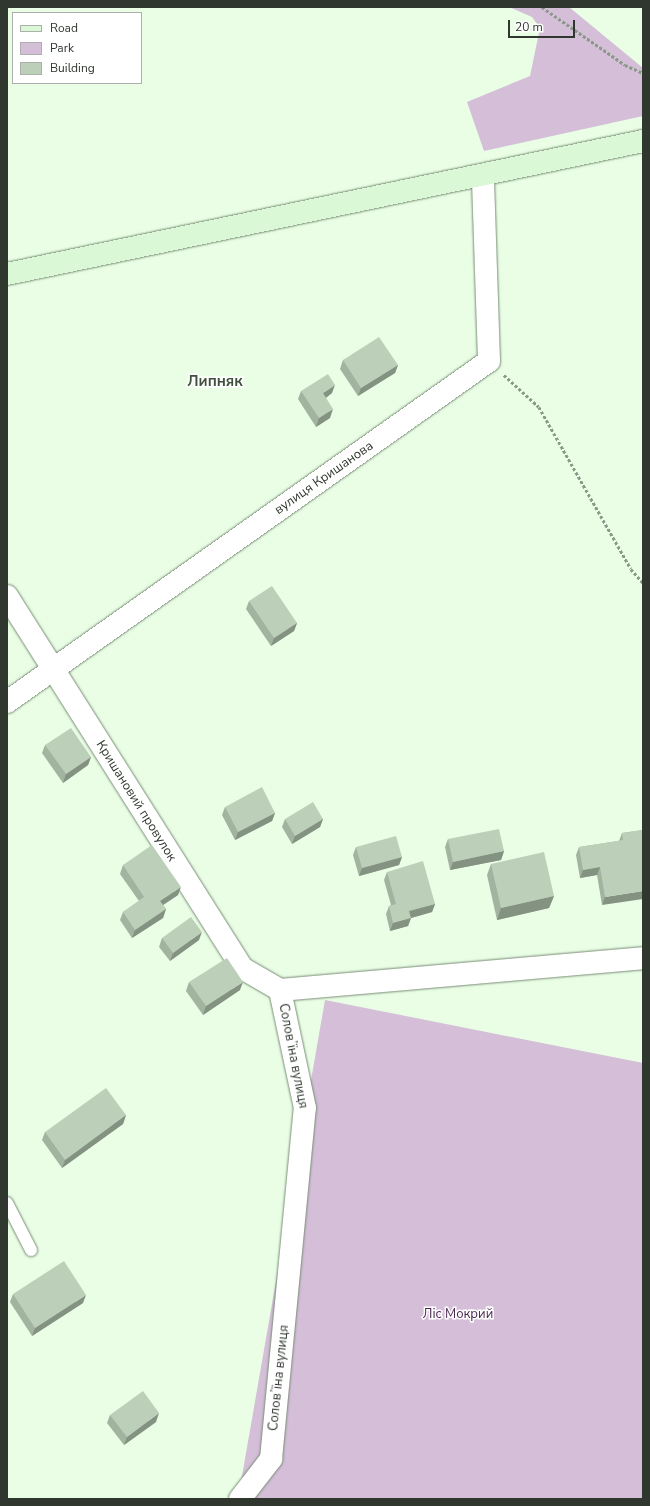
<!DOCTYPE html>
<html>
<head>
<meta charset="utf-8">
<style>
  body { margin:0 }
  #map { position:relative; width:650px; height:1506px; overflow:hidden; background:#e9fee5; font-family:"Nunito Sans",sans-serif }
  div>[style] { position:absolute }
  .green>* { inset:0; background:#d4bed8 }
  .path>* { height:2.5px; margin-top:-1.25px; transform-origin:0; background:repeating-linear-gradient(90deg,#8b9988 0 3px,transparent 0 5px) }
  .roads { filter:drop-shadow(0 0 1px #7a8c76) drop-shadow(0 0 1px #7a8c76) }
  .service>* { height:12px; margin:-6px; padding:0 6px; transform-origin:6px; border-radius:6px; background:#fff }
  .minor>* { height:22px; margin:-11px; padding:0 11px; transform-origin:11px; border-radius:11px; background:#fff }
  .secondary>* { height:22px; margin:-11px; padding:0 11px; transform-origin:11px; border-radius:11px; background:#daf8d5 }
  .wall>* { inset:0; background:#a2b39f }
  .shaded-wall>* { inset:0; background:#849282 }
  .building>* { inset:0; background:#bcd0b9 }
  span { translate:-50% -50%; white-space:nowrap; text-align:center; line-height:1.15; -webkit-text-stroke:3px #fff; paint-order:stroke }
  .street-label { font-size:13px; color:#2f372e }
  .park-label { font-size:13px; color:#49254f }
  .quarter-label { font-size:15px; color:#40513d; font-weight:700 }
  .frame { position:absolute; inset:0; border:8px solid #2f372e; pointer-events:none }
  .legend { position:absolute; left:12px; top:12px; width:130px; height:72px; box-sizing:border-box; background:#fff; border:1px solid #acafab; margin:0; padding:5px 7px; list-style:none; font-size:12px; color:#2f372e }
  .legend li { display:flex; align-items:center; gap:8px; height:20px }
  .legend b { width:20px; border:1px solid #acafab }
  .scale { position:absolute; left:508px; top:20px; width:67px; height:18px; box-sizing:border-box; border:2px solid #2f372e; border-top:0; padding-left:5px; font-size:12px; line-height:14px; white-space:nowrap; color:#2f372e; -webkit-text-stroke:3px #fff; paint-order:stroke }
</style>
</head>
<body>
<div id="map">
  <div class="green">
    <i style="clip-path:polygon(509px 7px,569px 7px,643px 68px,643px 116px,484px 151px,467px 102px,530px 76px,540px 28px,532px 17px)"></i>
    <i style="clip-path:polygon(325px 1000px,643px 1063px,643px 1499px,238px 1499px)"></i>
  </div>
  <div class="path">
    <i style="left:542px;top:7px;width:101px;rotate:34.9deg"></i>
    <i style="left:625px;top:65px;width:20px;rotate:24deg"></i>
    <i style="left:504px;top:375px;width:47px;rotate:42.4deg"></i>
    <i style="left:539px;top:407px;width:186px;rotate:60.4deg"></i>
    <i style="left:631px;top:569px;width:18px;rotate:49deg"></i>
  </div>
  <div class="roads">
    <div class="service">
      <i style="left:7px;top:1203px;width:53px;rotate:62.9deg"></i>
    </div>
    <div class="minor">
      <i style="left:7px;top:596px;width:440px;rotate:57.7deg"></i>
      <i style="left:242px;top:968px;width:44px;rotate:30.1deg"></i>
      <i style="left:7px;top:702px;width:590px;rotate:-35.28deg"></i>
      <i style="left:489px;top:361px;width:185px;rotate:-91.9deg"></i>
      <i style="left:280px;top:990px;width:364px;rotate:-5deg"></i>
      <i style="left:240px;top:1499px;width:51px;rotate:-52.2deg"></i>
      <i style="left:271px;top:1459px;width:353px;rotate:-84.5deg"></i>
      <i style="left:305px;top:1108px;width:121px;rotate:-102deg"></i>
    </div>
    <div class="secondary">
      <i style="left:7px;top:274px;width:650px;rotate:-11.81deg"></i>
    </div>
  </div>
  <div class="wall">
    <i style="clip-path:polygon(343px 360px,398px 365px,395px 373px,358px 396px,340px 369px)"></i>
    <i style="clip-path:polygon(301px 391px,332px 393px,326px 398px,330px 418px,316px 427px,298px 399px)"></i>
    <i style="clip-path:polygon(249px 601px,297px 623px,294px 631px,271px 646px,246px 609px)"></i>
    <i style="clip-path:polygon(45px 745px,91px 757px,88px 765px,63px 783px,42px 753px)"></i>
    <i style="clip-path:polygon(225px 807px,275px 813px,272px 821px,235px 840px,222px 815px)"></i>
    <i style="clip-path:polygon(285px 819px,323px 819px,320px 827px,292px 844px,282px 827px)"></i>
    <i style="clip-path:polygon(643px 830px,602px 905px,597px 875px,580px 878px,576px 855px,579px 847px,619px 841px,622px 833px)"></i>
    <i style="clip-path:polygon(448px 839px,504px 851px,501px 860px,450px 870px,445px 847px)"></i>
    <i style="clip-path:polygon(356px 847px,402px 857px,399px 865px,359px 876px,353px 855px)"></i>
    <i style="clip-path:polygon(491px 864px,554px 896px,549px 908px,497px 920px,487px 875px)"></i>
    <i style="clip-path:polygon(123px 865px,178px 895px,163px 905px,166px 909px,163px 918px,132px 938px,120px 920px,123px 912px,139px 901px,120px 874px)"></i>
    <i style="clip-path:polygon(387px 872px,435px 904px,432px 912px,411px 918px,408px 926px,390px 931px,386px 914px,389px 906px,391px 905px,384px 880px)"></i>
    <i style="clip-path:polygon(162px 938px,199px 940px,170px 961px,159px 947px)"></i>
    <i style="clip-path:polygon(189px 982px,240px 990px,203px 1015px,186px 991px)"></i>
    <i style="clip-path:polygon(126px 1115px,123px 1124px,62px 1168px,42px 1140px,45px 1132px)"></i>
    <i style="clip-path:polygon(13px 1294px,83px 1303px,32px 1336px,10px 1302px)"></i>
    <i style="clip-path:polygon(110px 1415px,156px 1422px,124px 1445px,107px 1423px)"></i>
  </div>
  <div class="shaded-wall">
    <i style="clip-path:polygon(398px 365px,395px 373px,358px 396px,361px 388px)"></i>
    <i style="clip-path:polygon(335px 385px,332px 393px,320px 402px,323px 393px)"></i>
    <i style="clip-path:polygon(333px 409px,330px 418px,316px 427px,319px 418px)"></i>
    <i style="clip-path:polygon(297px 623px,294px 631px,271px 646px,274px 638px)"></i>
    <i style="clip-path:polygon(91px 757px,88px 765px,63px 783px,66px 774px)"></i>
    <i style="clip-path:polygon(275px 813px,272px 821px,235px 840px,238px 832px)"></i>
    <i style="clip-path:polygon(323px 819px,320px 827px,292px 844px,295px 836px)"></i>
    <i style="clip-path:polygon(504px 851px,501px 860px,450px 870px,453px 862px)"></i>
    <i style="clip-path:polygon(402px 857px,399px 865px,359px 876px,362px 868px)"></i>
    <i style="clip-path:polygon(600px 867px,597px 875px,580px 878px,583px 870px)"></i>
    <i style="clip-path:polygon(181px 887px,178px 895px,157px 909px,160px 901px)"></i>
    <i style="clip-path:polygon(643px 891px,643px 899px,602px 905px,605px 897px)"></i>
    <i style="clip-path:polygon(554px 896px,549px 908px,497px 920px,501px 908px)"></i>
    <i style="clip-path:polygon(435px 904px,432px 912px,411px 918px,408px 926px,390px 931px,393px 923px,409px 911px)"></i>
    <i style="clip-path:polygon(166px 909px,163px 918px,132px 938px,135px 930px)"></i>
    <i style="clip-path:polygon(202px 932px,199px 940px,170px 961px,173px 953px)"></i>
    <i style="clip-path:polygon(243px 982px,240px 990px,203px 1015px,206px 1006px)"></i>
    <i style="clip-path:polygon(126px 1115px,123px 1124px,62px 1168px,65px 1160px)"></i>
    <i style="clip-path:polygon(86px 1295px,83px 1303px,32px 1336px,35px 1328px)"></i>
    <i style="clip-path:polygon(159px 1413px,156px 1422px,124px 1445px,127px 1437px)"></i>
  </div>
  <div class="building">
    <i style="clip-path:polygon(379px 337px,398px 365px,361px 388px,343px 360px)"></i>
    <i style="clip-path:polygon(328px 374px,335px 385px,323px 393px,333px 409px,319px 418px,301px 391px)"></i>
    <i style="clip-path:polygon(272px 586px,297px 623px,274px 638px,249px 601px)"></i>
    <i style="clip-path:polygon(71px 728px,91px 757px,66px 774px,45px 745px)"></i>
    <i style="clip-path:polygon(262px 787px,275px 813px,238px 832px,225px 807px)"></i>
    <i style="clip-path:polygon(313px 802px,323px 819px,295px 836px,285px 819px)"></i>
    <i style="clip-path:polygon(499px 829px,504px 851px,453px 862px,448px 839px)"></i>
    <i style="clip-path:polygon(643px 830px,643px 891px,605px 897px,600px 867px,583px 870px,579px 847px,623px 840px,622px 833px)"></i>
    <i style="clip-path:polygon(396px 836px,402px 857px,362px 868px,356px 847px)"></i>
    <i style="clip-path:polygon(152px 845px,181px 887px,160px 901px,166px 909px,135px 930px,123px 912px,144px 897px,123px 865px)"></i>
    <i style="clip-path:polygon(544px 852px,554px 896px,501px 908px,491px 864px)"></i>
    <i style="clip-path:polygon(423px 861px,435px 904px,409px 911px,411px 918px,393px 923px,389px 906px,396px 904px,387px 872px)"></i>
    <i style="clip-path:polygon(191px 917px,202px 932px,173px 953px,162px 938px)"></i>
    <i style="clip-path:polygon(227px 958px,243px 982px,206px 1006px,189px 982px)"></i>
    <i style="clip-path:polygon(106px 1088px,126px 1115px,65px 1160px,45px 1132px)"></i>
    <i style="clip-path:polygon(64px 1261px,86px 1295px,35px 1328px,13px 1294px)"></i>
    <i style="clip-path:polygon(143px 1391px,159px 1413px,127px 1437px,110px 1415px)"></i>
  </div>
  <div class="street-label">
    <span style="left:324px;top:478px;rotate:-35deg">вулиця Кришанова</span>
    <span style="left:136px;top:801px;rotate:58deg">Кришановий провулок</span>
    <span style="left:293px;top:1056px;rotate:79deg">Соловʼїна вулиця</span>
    <span style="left:279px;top:1378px;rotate:-84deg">Соловʼїна вулиця</span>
  </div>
  <div class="park-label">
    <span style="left:458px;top:1314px">Ліс Мокрий</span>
  </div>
  <div class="quarter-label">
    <span style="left:215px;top:382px">Липняк</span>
  </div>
  <div class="frame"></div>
  <ul class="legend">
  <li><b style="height:5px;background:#daf8d5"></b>Road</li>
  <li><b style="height:11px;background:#d4bed8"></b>Park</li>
  <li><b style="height:11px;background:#bcd0b9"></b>Building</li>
  </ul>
  <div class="scale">20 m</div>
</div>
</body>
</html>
